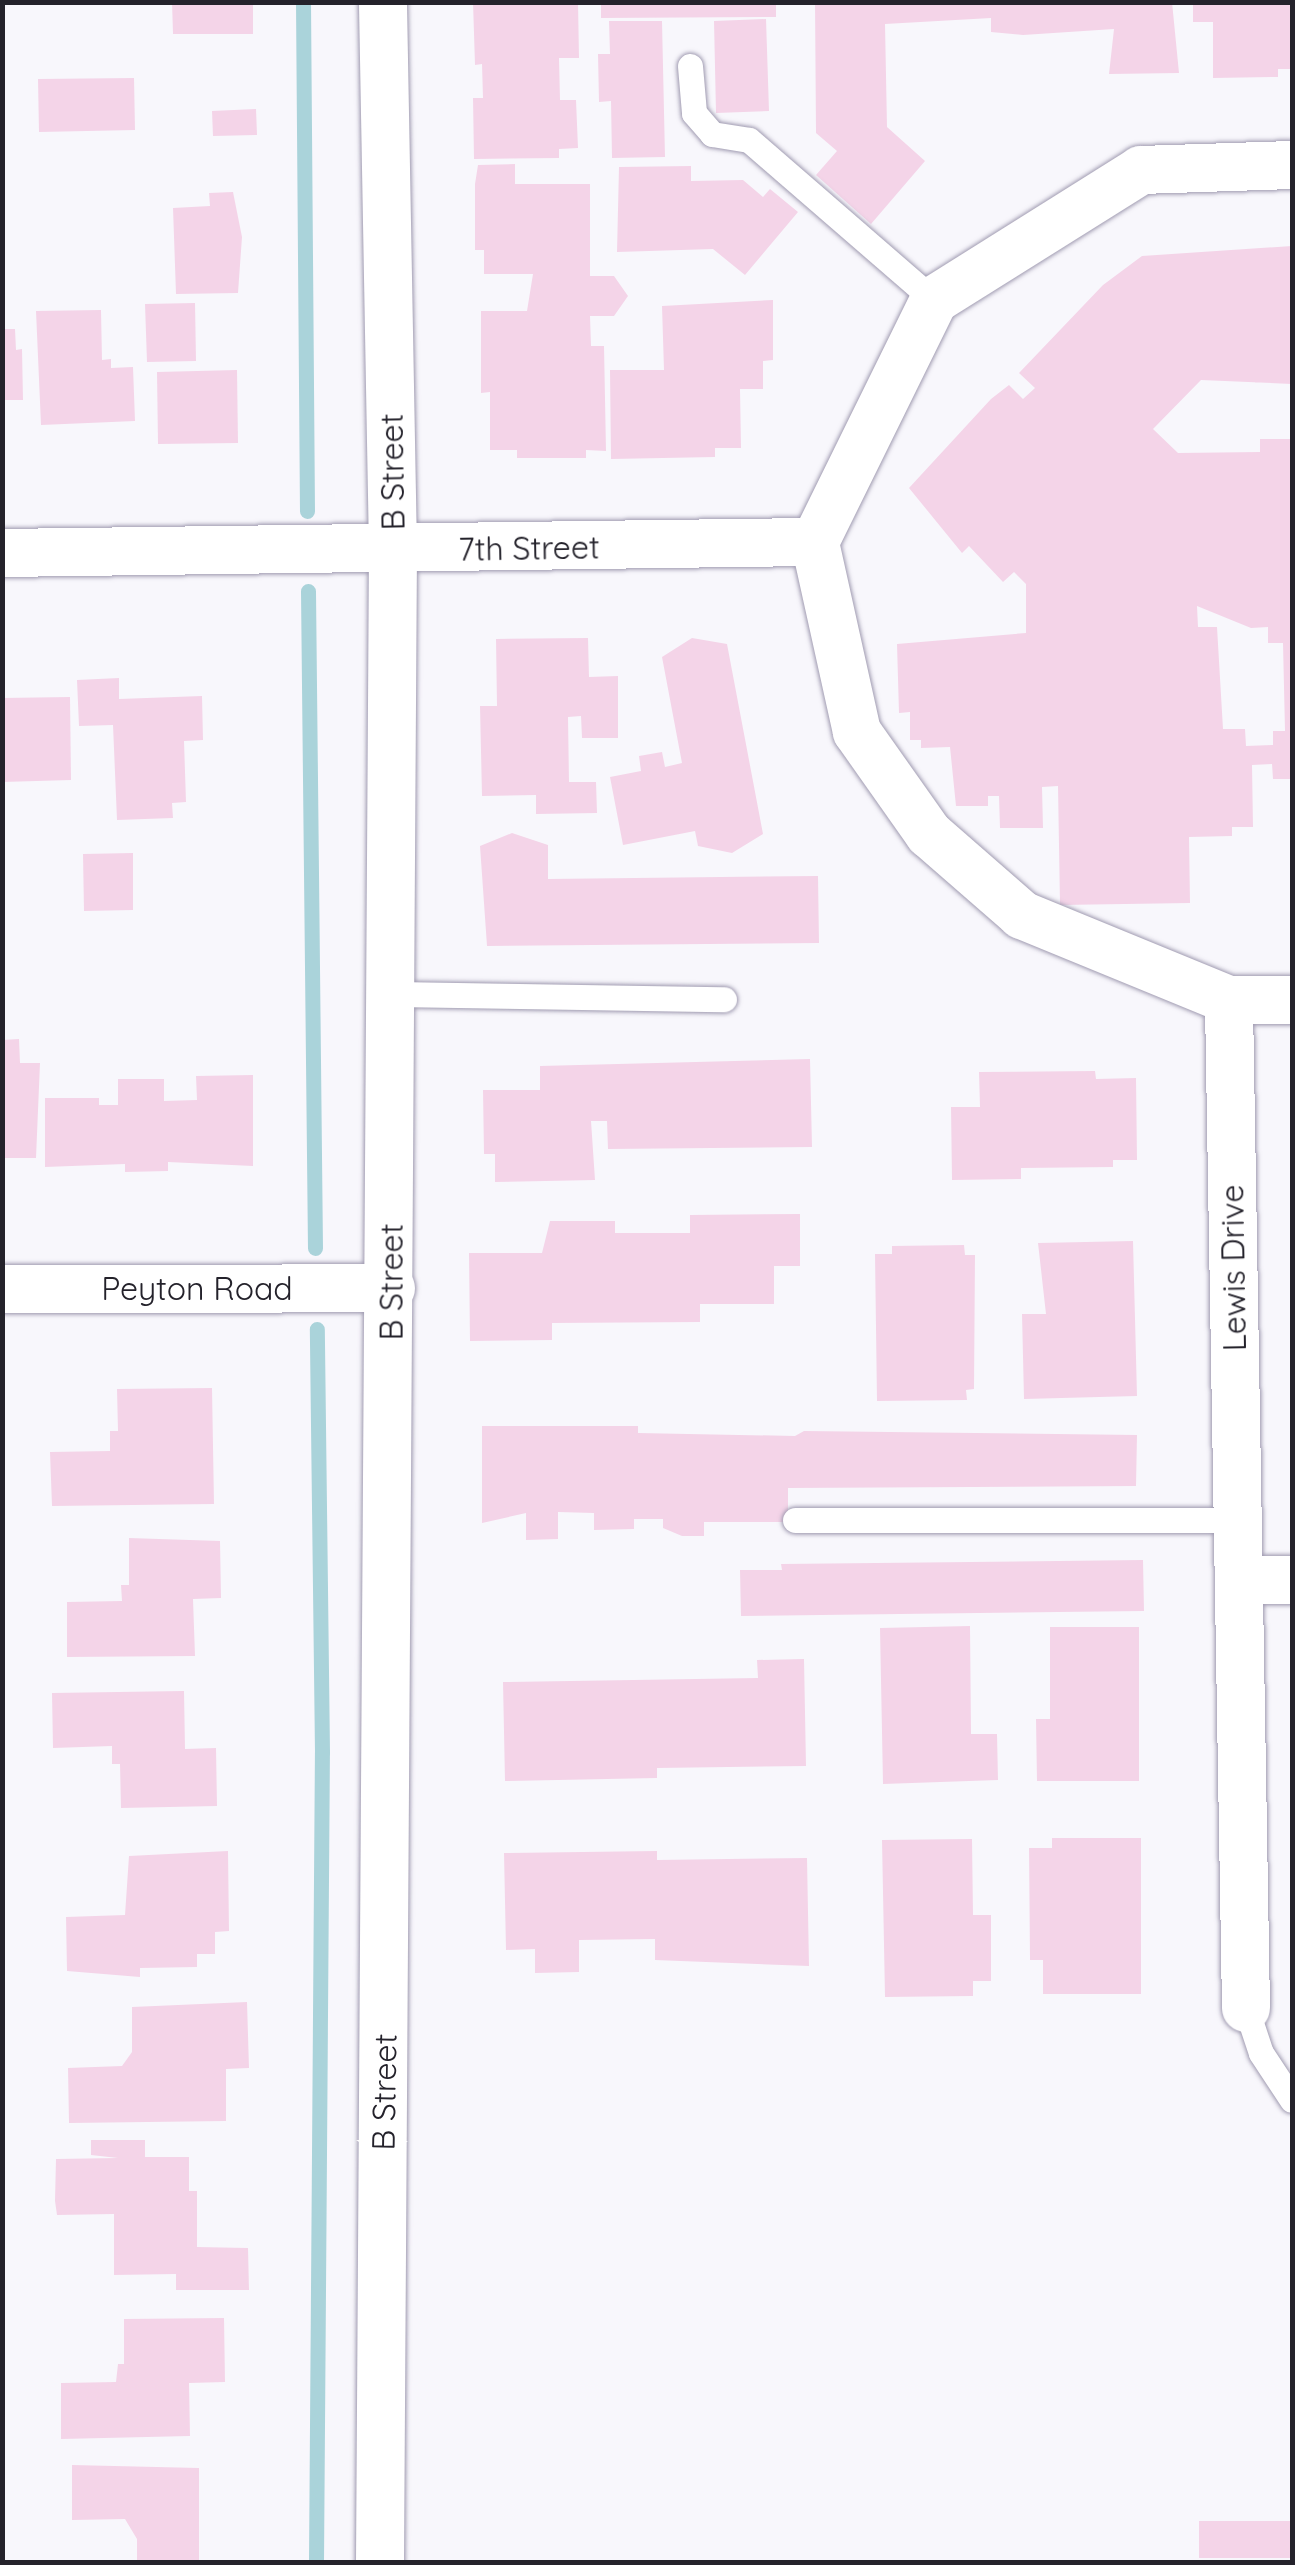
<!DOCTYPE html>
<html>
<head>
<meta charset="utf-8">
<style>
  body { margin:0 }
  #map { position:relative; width:1295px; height:2565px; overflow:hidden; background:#f8f7fc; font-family:Quicksand,sans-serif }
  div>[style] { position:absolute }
  .stream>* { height:15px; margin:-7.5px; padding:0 7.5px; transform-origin:7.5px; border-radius:7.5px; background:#aad3da }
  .building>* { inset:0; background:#f4d4e8 }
  .roads { filter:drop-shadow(0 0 2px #a09bb1) drop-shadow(0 0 2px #a09bb1) }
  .lane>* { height:25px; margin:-12.5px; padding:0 12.5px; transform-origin:12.5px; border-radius:12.5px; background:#fff }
  .street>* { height:48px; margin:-24px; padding:0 24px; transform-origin:24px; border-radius:24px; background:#fff }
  span { translate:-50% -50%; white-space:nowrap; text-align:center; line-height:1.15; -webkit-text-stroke:10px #fff; paint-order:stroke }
  .street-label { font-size:32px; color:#24222b }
  .frame { position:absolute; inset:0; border:5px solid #24222b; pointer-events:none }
</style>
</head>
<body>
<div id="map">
  <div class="stream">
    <i style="left:303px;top:2px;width:509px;rotate:89.55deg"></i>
    <i style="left:308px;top:591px;width:657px;rotate:89.39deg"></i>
    <i style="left:316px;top:2562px;width:810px;rotate:-89.58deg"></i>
    <i style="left:322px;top:1752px;width:423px;rotate:-90.7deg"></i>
  </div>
  <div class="building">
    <i style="clip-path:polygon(172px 2px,253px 2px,253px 34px,173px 34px)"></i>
    <i style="clip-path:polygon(473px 2px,578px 2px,579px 58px,559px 58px,560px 100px,576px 100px,578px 148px,559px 149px,559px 158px,474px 159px,473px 98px,483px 98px,482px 64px,475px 65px)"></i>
    <i style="clip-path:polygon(601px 2px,776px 2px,776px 17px,601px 18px)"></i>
    <i style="clip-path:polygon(815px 2px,1172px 2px,1179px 73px,1109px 74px,1114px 29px,1023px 35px,991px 32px,991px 18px,885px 24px,887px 127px,925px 161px,871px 224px,816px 175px,837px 151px,816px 133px)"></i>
    <i style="clip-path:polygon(1193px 2px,1292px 2px,1292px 69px,1278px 69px,1278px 77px,1213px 78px,1213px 22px,1193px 22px)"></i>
    <i style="clip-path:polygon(766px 19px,769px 111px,716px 113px,714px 21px)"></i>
    <i style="clip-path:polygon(609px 21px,662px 21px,665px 157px,612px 158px,611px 101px,599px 102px,598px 54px,610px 54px)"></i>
    <i style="clip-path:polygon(134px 78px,135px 130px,39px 132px,38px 79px)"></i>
    <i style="clip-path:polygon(256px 109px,257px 135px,213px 136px,212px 111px)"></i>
    <i style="clip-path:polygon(515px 164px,515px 184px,590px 184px,590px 276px,614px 276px,628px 296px,614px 316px,590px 316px,591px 346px,604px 346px,606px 451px,586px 450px,586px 458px,517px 458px,517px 450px,490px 450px,490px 392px,481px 393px,481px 311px,527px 311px,533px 274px,484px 274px,484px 250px,475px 250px,475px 184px,478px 165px)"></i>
    <i style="clip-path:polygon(691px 166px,691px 181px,743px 180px,763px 197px,770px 189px,798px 212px,745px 275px,713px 249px,617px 252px,619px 167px)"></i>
    <i style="clip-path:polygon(233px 192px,242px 237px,238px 293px,176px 294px,173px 208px,210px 206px,209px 193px)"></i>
    <i style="clip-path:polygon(evenodd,1292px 246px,1292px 384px,1201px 380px,1153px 429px,1178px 453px,1260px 452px,1260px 439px,1292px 439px,1292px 779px,1273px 779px,1272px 764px,1252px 765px,1253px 827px,1232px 827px,1232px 836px,1189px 837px,1190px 903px,1060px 905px,1058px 786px,1042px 787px,1043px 828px,1000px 828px,999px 796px,988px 796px,988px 806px,956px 806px,950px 747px,921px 748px,921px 740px,910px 740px,910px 712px,899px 713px,897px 644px,1026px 633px,1026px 584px,1014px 572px,1003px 582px,969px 546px,962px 553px,909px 488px,991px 399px,1009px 385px,1023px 399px,1035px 388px,1019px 373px,1103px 285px,1142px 256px,1292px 246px,1197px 606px,1251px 628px,1268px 627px,1268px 643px,1283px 643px,1285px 731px,1273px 731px,1273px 745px,1246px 746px,1245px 729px,1223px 729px,1217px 627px,1198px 627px,1197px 606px)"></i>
    <i style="clip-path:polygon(773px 300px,773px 360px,763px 361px,763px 389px,740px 389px,741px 448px,715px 448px,715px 457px,611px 459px,610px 370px,664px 370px,662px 306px)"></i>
    <i style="clip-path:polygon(195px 303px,196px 361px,147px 362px,145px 304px)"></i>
    <i style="clip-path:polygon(101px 310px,102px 360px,111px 359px,111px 368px,133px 367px,135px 421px,41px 425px,36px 311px)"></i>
    <i style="clip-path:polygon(2px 329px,15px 329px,16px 350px,22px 349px,23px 400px,2px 400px)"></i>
    <i style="clip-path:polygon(237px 370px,238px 443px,158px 444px,157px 372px)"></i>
    <i style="clip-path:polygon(588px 638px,589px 677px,618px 676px,618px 738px,582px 738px,581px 716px,568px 717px,569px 782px,596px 782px,597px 813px,536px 814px,536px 795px,482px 796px,480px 706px,497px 706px,496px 639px)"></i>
    <i style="clip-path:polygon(692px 638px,727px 644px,763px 834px,732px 853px,698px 846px,695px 831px,623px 845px,610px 777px,641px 771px,639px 756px,662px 752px,665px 767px,682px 763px,662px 657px)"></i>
    <i style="clip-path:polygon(119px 678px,119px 699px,202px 696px,203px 740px,184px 741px,186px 802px,172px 803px,173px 818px,117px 820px,113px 725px,79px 726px,77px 680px)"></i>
    <i style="clip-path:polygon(70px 697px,71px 780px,2px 782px,2px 698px)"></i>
    <i style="clip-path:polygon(512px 833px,548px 845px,548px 879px,818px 876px,819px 943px,487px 946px,480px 846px)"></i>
    <i style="clip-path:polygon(133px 853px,133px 910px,84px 911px,83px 854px)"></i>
    <i style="clip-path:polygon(19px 1039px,20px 1063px,40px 1063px,36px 1158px,2px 1158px,2px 1040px)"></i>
    <i style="clip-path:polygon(810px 1059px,812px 1147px,608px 1149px,607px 1121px,591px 1121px,595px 1180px,495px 1182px,495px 1154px,484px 1154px,483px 1090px,540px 1090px,540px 1066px)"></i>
    <i style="clip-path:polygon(1095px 1071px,1096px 1079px,1136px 1078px,1137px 1160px,1113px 1160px,1113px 1167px,1021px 1168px,1021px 1179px,952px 1180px,951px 1107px,980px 1107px,979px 1072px)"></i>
    <i style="clip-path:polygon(253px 1075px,253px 1166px,168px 1162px,168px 1171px,125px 1172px,125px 1164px,45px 1167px,45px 1098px,99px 1098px,99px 1105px,118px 1105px,118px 1079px,164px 1079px,164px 1101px,197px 1100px,196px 1076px)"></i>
    <i style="clip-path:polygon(800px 1214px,800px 1266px,774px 1266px,774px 1304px,700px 1304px,700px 1322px,552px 1323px,552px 1340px,470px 1341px,469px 1253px,542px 1253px,550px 1221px,615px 1221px,615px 1233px,690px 1233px,690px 1215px)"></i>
    <i style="clip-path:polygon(1133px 1241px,1137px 1396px,1024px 1399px,1022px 1314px,1046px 1314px,1038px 1243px)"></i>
    <i style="clip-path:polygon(964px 1245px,965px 1255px,975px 1255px,974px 1389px,966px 1390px,967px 1400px,877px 1401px,875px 1254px,892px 1254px,892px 1246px)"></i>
    <i style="clip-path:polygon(212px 1388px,214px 1504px,52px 1506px,50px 1452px,110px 1451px,110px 1431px,118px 1431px,117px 1389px)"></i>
    <i style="clip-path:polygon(482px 1426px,638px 1426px,638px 1433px,795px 1436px,804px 1431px,1137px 1435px,1136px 1486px,788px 1488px,788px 1522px,704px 1522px,704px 1536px,682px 1536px,663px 1528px,663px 1519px,634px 1519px,634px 1529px,594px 1530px,594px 1513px,558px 1512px,558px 1539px,526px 1540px,526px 1513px,482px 1523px)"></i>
    <i style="clip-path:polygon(129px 1538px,220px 1541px,221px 1598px,193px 1599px,195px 1656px,67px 1657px,67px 1602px,122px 1601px,121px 1585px,129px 1585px)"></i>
    <i style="clip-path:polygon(1143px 1560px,1144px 1611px,741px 1616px,740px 1570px,782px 1570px,781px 1564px)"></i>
    <i style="clip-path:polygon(970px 1626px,971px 1734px,997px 1734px,998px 1780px,883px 1784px,880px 1628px)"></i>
    <i style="clip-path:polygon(1050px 1627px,1139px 1627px,1139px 1781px,1037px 1781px,1036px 1719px,1050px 1719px)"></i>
    <i style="clip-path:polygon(804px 1659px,806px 1766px,657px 1768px,657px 1778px,505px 1781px,503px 1682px,758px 1678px,757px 1660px)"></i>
    <i style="clip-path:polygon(184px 1691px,185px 1749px,216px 1748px,217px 1806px,121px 1808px,120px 1764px,112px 1764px,112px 1746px,53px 1748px,52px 1693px)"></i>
    <i style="clip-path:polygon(1052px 1838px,1141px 1838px,1141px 1994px,1043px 1994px,1043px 1960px,1030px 1960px,1029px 1848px,1052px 1848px)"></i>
    <i style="clip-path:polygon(972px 1839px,973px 1915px,991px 1915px,991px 1981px,973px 1981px,973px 1996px,885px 1997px,882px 1840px)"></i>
    <i style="clip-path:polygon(228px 1851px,229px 1931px,215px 1932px,215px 1954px,197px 1954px,197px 1967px,140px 1968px,140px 1977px,67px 1971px,66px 1917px,125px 1915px,129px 1856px)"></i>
    <i style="clip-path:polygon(657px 1851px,657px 1860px,807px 1858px,809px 1966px,655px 1960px,655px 1939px,579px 1940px,579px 1972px,535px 1973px,535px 1949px,506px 1950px,504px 1853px)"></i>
    <i style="clip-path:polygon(247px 2002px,249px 2068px,226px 2069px,226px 2121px,69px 2123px,68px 2068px,122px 2066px,132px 2052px,132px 2007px)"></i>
    <i style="clip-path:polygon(91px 2140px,145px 2140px,145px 2157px,189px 2157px,189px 2191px,197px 2191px,197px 2247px,248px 2248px,249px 2290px,176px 2290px,176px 2274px,114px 2275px,114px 2214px,57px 2215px,55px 2201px,56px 2159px,118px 2158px,91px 2155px)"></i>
    <i style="clip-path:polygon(224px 2318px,225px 2382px,189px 2383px,190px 2436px,61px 2439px,61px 2383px,116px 2382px,118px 2364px,124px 2364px,124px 2319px)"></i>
    <i style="clip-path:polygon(72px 2465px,199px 2468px,199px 2562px,137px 2562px,137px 2539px,125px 2519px,72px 2520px)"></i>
    <i style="clip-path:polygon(1199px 2521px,1292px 2521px,1292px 2558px,1199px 2558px)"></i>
  </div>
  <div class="roads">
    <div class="lane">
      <i style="left:690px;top:66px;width:47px;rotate:85.1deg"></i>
      <i style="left:694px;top:113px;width:28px;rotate:49deg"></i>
      <i style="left:712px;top:134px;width:37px;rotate:9deg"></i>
      <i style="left:749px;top:140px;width:245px;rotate:40.9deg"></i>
      <i style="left:392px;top:994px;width:332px;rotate:0.9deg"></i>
      <i style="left:795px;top:1520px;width:443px"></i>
      <i style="left:1246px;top:2008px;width:47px;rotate:71.6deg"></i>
      <i style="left:1261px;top:2053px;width:56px;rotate:56.6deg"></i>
    </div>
    <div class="street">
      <i style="left:2px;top:553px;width:813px;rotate:-0.78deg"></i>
      <i style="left:1229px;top:1000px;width:63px"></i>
      <i style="left:2px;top:1289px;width:389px;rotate:-0.1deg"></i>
      <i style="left:1239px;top:1580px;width:53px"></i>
      <i style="left:1246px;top:2008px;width:1008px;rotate:-90.97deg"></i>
      <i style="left:1229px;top:1000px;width:224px;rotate:-157.7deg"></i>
      <i style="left:1022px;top:915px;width:123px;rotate:-138.9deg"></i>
      <i style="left:929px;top:834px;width:125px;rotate:-125.2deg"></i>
      <i style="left:857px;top:732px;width:195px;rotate:-102.5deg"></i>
      <i style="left:815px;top:542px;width:270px;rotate:-63.8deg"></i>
      <i style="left:934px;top:300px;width:244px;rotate:-32.1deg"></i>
      <i style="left:1141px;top:170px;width:151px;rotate:-1.9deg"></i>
      <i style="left:380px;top:2562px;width:2012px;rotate:-89.63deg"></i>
      <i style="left:393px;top:550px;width:548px;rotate:-91.05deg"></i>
    </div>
  </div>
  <div class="street-label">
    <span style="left:392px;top:472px;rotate:-91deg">B Street</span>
    <span style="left:529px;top:548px;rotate:-1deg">7th Street</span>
    <span style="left:1233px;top:1268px;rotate:-91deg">Lewis Drive</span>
    <span style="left:391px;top:1282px;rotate:-90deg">B Street</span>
    <span style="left:197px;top:1288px">Peyton Road</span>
    <span style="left:384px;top:2092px;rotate:-89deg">B Street</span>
  </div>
  <div class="frame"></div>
</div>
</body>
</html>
